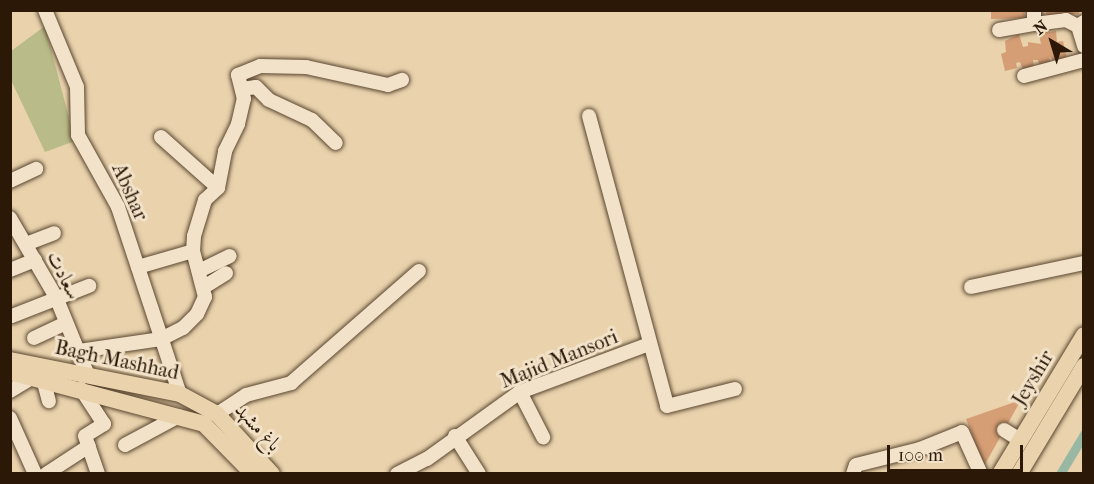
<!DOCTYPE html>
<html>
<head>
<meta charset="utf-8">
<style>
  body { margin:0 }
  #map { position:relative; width:1094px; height:484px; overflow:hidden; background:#e9d2ac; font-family:"IM FELL French Canon",Amiri,serif }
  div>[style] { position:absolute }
  .green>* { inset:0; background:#b9bb88 }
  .canal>* { height:9px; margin:-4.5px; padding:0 4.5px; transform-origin:4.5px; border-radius:4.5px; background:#99b8a4 }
  .building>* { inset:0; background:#d69e75 }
  .roads { filter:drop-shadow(0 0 2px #5a4630) drop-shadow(0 0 2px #5a4630) }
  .minor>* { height:14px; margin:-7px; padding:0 7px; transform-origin:7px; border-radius:7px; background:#f1e2c9 }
  .major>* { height:16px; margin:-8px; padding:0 8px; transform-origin:8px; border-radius:8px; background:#e9d2ac }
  span { translate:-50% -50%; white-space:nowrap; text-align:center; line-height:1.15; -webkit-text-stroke:6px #f1e2c9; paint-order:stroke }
  .street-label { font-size:20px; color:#2b1806 }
  .frame { position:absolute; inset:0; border:12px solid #2b1806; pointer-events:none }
  .north { position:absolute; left:1022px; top:12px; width:60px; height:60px; -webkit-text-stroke:4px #f1e2c9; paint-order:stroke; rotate:322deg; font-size:16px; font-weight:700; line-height:24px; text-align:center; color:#2b1806 }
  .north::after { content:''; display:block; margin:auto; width:21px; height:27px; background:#2b1806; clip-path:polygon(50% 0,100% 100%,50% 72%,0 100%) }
  .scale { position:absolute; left:887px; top:445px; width:136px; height:27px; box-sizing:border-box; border:3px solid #2b1806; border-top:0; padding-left:8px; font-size:18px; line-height:21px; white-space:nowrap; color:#2b1806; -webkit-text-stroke:4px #f1e2c9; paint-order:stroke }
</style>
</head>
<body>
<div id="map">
  <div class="green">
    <i style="clip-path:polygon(45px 26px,75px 141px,45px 152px,11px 80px,11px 51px)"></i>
  </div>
  <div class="canal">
    <i style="left:1060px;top:474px;width:47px;rotate:-59deg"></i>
  </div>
  <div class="building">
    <i style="clip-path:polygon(991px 10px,1024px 10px,1025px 18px,991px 19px)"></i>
    <i style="clip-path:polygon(1046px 10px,1079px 10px,1079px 14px,1046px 15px)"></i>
    <i style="clip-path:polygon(1047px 28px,1049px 32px,1056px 31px,1057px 42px,1063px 41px,1067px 58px,1055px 61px,1049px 57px,1051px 64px,1040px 67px,1038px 60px,1033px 60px,1034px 68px,1023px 70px,1020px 62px,1016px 63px,1017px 68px,1005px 71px,1001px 54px,1006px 52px,1005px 41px,1019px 34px,1023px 47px,1028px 46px,1028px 42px,1041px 44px,1038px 30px)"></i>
    <i style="clip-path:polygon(1021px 400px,984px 466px,966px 419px)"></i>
  </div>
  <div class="roads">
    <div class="minor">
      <i style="left:45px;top:10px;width:83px;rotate:67.4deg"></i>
      <i style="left:77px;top:87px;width:48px;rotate:88.8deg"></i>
      <i style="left:78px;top:135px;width:82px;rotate:60.9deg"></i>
      <i style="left:118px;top:207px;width:197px;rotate:71.7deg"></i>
      <i style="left:1034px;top:24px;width:32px;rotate:-7deg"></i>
      <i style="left:1066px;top:20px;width:13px;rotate:27deg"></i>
      <i style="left:1078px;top:26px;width:7px;rotate:-34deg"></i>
      <i style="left:1078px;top:26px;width:21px;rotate:73deg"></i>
      <i style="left:999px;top:30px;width:36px;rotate:-10deg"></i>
      <i style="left:1034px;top:24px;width:14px;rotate:-90deg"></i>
      <i style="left:1024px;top:76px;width:62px;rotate:-14.9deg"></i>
      <i style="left:242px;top:89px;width:14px;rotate:-8deg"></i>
      <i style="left:256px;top:87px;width:18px;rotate:45deg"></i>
      <i style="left:269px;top:100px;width:47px;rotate:24.9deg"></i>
      <i style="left:312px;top:120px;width:33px;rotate:44deg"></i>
      <i style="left:589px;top:116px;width:300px;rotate:74.9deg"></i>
      <i style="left:667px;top:406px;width:70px;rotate:-14deg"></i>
      <i style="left:161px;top:137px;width:76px;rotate:41.8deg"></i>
      <i style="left:10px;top:181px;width:29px;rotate:-25deg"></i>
      <i style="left:10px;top:218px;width:91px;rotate:59.8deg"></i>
      <i style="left:56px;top:297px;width:82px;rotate:67.8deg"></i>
      <i style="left:26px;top:244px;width:30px;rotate:-21deg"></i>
      <i style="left:138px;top:267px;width:57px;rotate:-16.2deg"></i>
      <i style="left:10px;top:270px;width:27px;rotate:-22deg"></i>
      <i style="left:199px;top:271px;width:34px;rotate:-26deg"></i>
      <i style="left:204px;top:287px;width:26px;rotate:-32deg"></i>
      <i style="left:971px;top:287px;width:116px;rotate:-12deg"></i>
      <i style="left:12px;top:316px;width:83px;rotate:-21.3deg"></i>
      <i style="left:34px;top:338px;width:35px;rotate:-25deg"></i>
      <i style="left:79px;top:351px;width:83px;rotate:-8.3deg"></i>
      <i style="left:161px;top:339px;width:25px;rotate:-27deg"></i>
      <i style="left:183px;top:328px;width:20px;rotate:-45deg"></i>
      <i style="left:197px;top:314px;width:19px;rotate:-65deg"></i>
      <i style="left:205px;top:297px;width:48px;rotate:-104.6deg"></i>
      <i style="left:193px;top:251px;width:15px;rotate:-86deg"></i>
      <i style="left:194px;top:236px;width:38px;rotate:-73deg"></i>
      <i style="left:205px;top:200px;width:18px;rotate:-43deg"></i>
      <i style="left:218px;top:188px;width:38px;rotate:-79deg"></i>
      <i style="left:225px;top:151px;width:30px;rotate:-64deg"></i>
      <i style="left:238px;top:124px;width:26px;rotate:-77deg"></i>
      <i style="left:244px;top:99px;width:25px;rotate:-104deg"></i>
      <i style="left:238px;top:75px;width:24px;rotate:-22deg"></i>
      <i style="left:260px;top:66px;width:46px;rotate:1.2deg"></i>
      <i style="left:306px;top:67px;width:84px;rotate:12.4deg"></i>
      <i style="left:388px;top:85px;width:15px;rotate:-20deg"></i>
      <i style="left:43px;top:379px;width:23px;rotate:75deg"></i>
      <i style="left:81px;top:389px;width:42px;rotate:56.7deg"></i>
      <i style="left:104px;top:424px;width:22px;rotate:148deg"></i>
      <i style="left:85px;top:436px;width:40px;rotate:71.1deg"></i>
      <i style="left:10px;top:391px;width:27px;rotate:-31deg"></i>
      <i style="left:520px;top:392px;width:51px;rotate:62.9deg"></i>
      <i style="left:217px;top:414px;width:35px;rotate:-33deg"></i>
      <i style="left:246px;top:395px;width:47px;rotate:-14.9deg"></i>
      <i style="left:291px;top:383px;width:170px;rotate:-41.2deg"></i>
      <i style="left:10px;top:418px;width:61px;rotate:65.9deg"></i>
      <i style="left:1004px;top:430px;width:19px;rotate:32deg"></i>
      <i style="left:455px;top:436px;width:45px;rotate:57.7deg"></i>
      <i style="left:125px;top:445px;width:61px;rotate:-28.2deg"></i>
      <i style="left:46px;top:474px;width:51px;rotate:-33.1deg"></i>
      <i style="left:397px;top:474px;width:34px;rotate:-27deg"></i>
      <i style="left:427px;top:459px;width:115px;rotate:-35.8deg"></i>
      <i style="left:520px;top:392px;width:138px;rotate:-20.4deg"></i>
      <i style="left:853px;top:474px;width:9px;rotate:-72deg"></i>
      <i style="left:856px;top:465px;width:66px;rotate:-14deg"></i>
      <i style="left:920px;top:449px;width:45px;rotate:-22deg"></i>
      <i style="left:962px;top:432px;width:46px;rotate:65.7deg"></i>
    </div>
    <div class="major">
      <i style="left:10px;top:360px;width:173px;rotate:11.3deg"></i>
      <i style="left:180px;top:394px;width:42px;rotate:28.4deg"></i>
      <i style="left:217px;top:414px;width:81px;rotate:47.5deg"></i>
      <i style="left:10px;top:372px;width:201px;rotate:15deg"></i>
      <i style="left:204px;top:424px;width:70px;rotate:45.6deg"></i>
      <i style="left:1000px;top:474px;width:162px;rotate:-58.9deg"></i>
      <i style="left:1019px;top:474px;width:126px;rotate:-59deg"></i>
    </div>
  </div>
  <div class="street-label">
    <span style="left:130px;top:192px;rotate:66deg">Abshar</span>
    <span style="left:64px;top:275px;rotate:63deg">سعادت</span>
    <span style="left:559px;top:359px;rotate:-22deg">Majid Mansori</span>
    <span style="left:117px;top:360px;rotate:12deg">Bagh Mashhad</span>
    <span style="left:1033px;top:378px;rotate:-59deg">Jeyshir</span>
    <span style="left:258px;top:427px;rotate:47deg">باغ مشهد</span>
  </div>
  <div class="frame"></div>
  <div class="north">N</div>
  <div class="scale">100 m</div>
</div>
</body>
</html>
